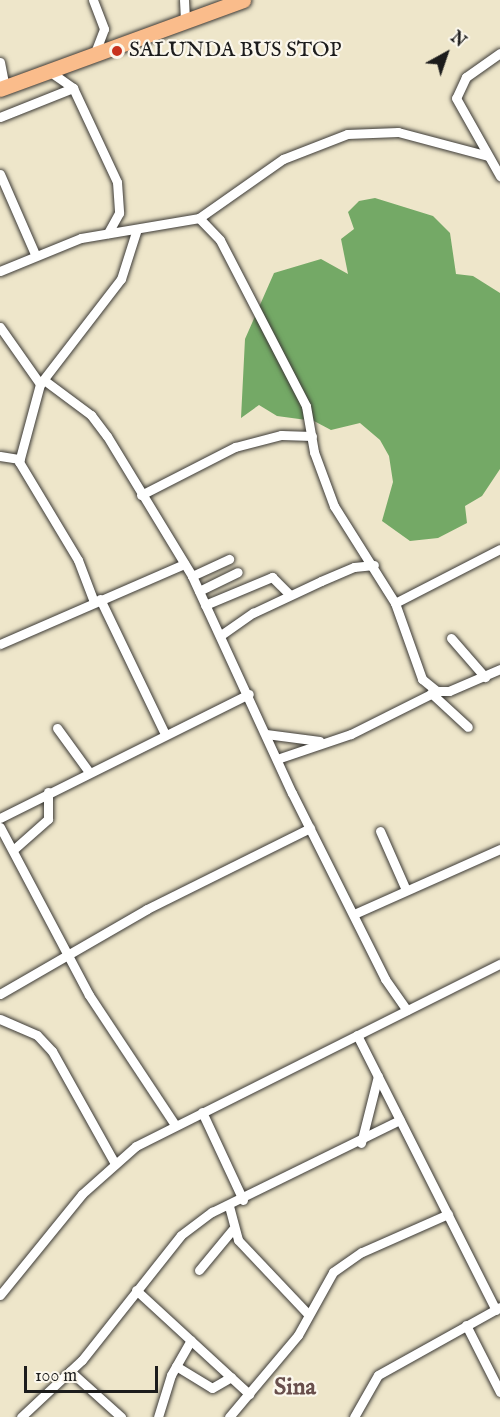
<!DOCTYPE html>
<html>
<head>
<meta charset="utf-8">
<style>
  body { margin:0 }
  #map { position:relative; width:500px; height:1417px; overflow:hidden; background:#eee6ca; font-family:"IM FELL English",serif }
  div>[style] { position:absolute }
  .forest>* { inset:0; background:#74a966 }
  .roads { filter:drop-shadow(0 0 2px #3c3a36) drop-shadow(0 0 2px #3c3a36) }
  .minor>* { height:9px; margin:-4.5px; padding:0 4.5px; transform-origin:4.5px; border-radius:4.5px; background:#fff }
  .trunk>* { height:15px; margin:-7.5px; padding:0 7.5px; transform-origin:7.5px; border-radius:7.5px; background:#fabc8b }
  .dots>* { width:16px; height:16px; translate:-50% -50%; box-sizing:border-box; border:3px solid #fbf7ec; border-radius:50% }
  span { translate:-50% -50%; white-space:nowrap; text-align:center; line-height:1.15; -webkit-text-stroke:4.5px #fbf7ec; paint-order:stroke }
  .poi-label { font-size:21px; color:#1c1c1c }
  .left { translate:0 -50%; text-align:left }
  .quarter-label { font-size:24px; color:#684f4c; font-weight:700 }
  .north { position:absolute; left:416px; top:24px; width:60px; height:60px; -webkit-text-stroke:4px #fbf7ec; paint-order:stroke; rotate:40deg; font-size:16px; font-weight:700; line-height:24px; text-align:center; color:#1c1c1c }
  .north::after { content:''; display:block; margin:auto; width:21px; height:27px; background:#1c1c1c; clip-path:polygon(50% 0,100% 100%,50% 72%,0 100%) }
  .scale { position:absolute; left:24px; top:1366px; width:134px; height:27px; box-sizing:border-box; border:3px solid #1c1c1c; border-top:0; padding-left:8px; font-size:18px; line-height:21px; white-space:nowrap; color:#1c1c1c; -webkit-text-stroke:4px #fbf7ec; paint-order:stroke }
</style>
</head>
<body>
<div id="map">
  <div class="forest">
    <i style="clip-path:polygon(375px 198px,433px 216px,450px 233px,456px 274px,473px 276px,500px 293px,500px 469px,482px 496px,465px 506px,467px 523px,438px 538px,410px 541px,382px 521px,393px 482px,389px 456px,380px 440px,360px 423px,331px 430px,314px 421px,277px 416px,259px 405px,241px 418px,245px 339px,274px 273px,321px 259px,348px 274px,341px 239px,354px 229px,348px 212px,359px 201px)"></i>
  </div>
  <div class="roads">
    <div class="minor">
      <i style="left:93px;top:0;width:31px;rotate:69deg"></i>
      <i style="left:104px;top:29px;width:25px;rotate:111deg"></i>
      <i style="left:184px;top:0;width:22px;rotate:87deg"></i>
      <i style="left:500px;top:53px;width:42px;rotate:144.8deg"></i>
      <i style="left:466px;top:77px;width:23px;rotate:115deg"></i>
      <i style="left:456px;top:98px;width:90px;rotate:60.6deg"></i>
      <i style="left:0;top:62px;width:26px;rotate:79deg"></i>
      <i style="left:49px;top:71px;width:29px;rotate:35deg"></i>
      <i style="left:73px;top:88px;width:104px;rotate:64.9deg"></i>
      <i style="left:117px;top:182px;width:31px;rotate:86deg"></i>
      <i style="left:119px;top:213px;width:23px;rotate:119deg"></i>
      <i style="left:0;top:117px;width:79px;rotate:-21.7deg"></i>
      <i style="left:0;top:174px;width:87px;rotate:66.4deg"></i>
      <i style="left:199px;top:218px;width:103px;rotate:-35.1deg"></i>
      <i style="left:283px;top:159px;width:69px;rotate:-21.3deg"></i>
      <i style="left:347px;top:134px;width:51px;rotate:-2.2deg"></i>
      <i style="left:398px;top:132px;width:93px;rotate:14.9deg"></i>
      <i style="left:0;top:271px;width:87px;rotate:-22.2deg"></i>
      <i style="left:81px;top:238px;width:120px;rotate:-9.6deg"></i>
      <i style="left:199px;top:218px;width:30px;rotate:46deg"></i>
      <i style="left:220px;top:240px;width:187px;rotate:62.6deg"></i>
      <i style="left:306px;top:406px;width:47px;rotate:80.1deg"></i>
      <i style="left:314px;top:452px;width:58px;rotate:69.7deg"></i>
      <i style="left:334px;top:506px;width:115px;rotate:57.8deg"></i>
      <i style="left:395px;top:603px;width:81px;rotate:70.4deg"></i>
      <i style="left:422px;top:679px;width:19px;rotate:39deg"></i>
      <i style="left:437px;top:691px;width:12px"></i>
      <i style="left:449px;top:691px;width:56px;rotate:-23.3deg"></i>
      <i style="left:0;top:327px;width:70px;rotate:54.9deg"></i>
      <i style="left:44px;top:380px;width:59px;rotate:36.7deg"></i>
      <i style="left:91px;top:415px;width:26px;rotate:53deg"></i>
      <i style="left:107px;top:436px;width:164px;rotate:58.7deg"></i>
      <i style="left:192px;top:576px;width:239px;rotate:65.3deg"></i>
      <i style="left:292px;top:793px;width:208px;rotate:63.4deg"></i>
      <i style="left:385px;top:979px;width:38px;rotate:55deg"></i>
      <i style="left:0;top:456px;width:20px;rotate:9deg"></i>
      <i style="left:141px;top:495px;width:106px;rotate:-27.1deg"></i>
      <i style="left:235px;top:447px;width:48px;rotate:-14.6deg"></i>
      <i style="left:281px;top:435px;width:31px;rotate:2deg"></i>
      <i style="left:192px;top:576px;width:41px;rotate:-24.7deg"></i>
      <i style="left:199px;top:591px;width:43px;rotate:-26deg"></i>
      <i style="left:100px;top:599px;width:148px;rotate:64.3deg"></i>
      <i style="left:94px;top:602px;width:45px;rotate:-110.9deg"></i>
      <i style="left:78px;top:560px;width:114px;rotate:-121deg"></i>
      <i style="left:19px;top:462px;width:81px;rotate:-74.9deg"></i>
      <i style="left:40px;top:384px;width:133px;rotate:-52.4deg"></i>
      <i style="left:121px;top:279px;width:52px;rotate:-72.3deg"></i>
      <i style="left:395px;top:603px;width:118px;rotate:-27.2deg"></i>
      <i style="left:205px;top:605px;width:73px;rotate:-22.7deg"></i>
      <i style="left:272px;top:577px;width:25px;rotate:45deg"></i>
      <i style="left:221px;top:635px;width:39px;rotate:-35deg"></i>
      <i style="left:253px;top:613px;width:75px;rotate:-25.2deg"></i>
      <i style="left:321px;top:581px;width:36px;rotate:-23deg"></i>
      <i style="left:354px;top:567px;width:20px;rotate:-6deg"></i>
      <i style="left:451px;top:638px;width:52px;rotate:48.9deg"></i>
      <i style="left:0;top:644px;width:201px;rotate:-23.5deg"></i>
      <i style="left:431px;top:693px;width:50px;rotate:42.6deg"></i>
      <i style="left:57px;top:728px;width:54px;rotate:54deg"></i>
      <i style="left:266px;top:734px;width:54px;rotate:7.4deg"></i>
      <i style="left:277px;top:759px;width:78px;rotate:-18.7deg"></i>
      <i style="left:351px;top:734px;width:96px;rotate:-26.6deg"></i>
      <i style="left:0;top:818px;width:278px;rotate:-26.5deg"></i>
      <i style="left:0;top:827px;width:190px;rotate:62.1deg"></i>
      <i style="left:89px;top:995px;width:156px;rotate:56.5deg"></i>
      <i style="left:380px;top:831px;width:64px;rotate:66.2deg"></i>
      <i style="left:13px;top:850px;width:47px;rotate:-41.5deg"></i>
      <i style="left:48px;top:819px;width:27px;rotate:-90deg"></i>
      <i style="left:354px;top:914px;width:160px;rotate:-24deg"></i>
      <i style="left:0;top:994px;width:170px;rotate:-30deg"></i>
      <i style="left:147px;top:909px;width:182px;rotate:-26.4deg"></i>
      <i style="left:0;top:1019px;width:40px;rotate:23.4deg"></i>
      <i style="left:37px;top:1035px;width:22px;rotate:47deg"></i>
      <i style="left:52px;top:1051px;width:127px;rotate:60.8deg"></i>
      <i style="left:357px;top:1035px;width:308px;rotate:63.2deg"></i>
      <i style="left:202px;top:1112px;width:97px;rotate:65deg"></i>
      <i style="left:361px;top:1143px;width:69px;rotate:-75.8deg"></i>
      <i style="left:229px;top:1206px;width:35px;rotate:75deg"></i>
      <i style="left:238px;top:1240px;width:102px;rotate:46.6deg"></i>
      <i style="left:199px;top:1270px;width:53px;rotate:-50.3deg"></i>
      <i style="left:136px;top:1290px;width:154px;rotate:42.6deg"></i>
      <i style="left:0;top:1295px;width:130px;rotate:-50.9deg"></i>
      <i style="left:82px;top:1194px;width:72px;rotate:-41.6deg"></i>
      <i style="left:136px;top:1146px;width:407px;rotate:-26.6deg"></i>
      <i style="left:466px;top:1325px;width:75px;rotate:63.1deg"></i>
      <i style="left:176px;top:1366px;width:42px;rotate:31.4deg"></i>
      <i style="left:212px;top:1388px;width:22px;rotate:-30deg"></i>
      <i style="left:70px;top:1371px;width:69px;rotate:42deg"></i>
      <i style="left:21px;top:1417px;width:83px;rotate:-43.1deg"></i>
      <i style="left:82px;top:1360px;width:159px;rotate:-51.6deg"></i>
      <i style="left:181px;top:1235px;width:39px;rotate:-37deg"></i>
      <i style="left:212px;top:1212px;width:209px;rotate:-26.1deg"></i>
      <i style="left:158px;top:1417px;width:44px;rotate:-72.8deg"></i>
      <i style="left:171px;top:1375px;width:40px;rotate:-60.3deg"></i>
      <i style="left:229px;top:1417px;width:107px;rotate:-49.9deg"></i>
      <i style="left:298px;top:1335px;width:72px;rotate:-60.9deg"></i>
      <i style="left:333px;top:1272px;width:35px;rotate:-35deg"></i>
      <i style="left:362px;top:1252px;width:94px;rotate:-23.8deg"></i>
      <i style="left:354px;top:1417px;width:48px;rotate:-60.3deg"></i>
      <i style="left:378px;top:1375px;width:140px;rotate:-29.1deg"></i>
    </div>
    <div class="trunk">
      <i style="left:0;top:89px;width:259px;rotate:-20.1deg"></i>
    </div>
  </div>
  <div class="dots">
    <i style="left:117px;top:51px;background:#c8321e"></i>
  </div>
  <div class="poi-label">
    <span class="left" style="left:129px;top:51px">SALUNDA BUS STOP</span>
  </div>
  <div class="quarter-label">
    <span style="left:295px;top:1388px">Sina</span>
  </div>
  <div class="north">N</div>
  <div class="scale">100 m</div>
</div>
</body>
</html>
